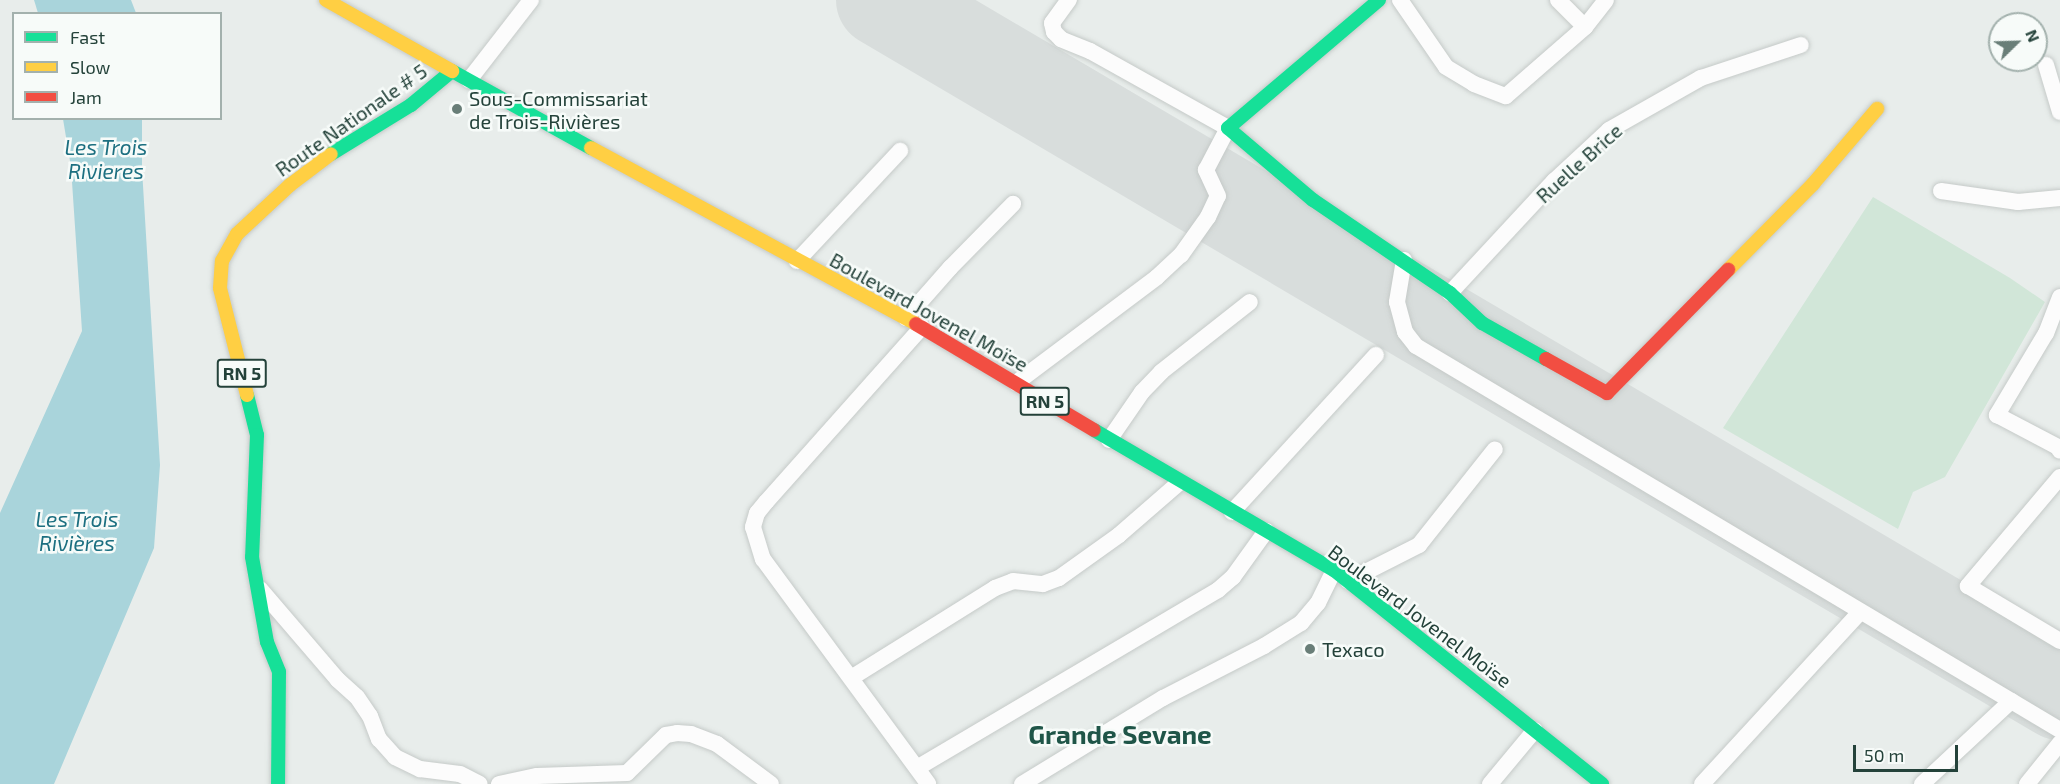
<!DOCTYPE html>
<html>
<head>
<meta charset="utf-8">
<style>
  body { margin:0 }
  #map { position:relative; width:2060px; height:784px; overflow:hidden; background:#e8edeb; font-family:"Exo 2",sans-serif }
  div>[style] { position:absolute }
  .green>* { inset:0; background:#d1e6d8 }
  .water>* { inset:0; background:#a9d4db }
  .runway>* { height:94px; margin:-47px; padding:0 47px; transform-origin:47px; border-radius:47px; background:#d8dddc }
  .roads { filter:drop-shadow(0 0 2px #c5cac8) drop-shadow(0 0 2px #c5cac8) }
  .street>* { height:16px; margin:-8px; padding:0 8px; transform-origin:8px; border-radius:8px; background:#fcfcfc }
  .fast>* { height:14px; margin:-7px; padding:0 7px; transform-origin:7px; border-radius:7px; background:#16e098 }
  .slow>* { height:14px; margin:-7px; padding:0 7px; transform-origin:7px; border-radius:7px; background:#ffcf43 }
  .jam>* { height:14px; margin:-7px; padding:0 7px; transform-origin:7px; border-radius:7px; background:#f24e42 }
  .dots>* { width:16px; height:16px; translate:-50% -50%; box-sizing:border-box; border:3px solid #f7fbf9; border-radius:50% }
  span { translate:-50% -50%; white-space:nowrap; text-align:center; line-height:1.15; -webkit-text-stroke:5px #f7fbf9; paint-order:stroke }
  .shield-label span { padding:2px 4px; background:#f7fbf9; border:2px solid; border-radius:4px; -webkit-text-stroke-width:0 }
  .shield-label { font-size:18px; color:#24423a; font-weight:700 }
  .poi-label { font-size:20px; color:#24423a }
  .left { translate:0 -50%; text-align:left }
  .street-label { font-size:20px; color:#24423a }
  .water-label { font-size:21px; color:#1c6f80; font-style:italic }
  .district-label { font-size:26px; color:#1f5548; font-weight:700 }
  .legend { position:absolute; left:12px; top:12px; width:210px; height:108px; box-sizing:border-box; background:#f7fbf9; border:2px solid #a3b1ad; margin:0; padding:8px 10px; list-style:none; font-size:18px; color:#24423a }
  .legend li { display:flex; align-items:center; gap:12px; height:30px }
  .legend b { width:30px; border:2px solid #a3b1ad }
  .north { position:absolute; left:1988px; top:12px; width:60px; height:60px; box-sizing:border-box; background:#f7fbf9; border:2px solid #a3b1ad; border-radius:50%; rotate:67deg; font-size:16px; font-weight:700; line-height:24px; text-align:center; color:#24423a }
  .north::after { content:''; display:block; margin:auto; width:21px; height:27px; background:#697e78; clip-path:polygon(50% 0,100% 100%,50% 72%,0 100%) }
  .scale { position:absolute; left:1853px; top:745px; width:105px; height:27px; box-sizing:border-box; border:3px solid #24423a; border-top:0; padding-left:8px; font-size:18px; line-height:21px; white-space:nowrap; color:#24423a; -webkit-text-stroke:4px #f7fbf9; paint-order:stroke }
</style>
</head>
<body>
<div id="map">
  <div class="green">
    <i style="clip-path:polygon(1873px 197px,2010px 278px,2045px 302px,1945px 477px,1913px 492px,1898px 529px,1723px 428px)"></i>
  </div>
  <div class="water">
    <i style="clip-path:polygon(34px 0,131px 0,136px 13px,38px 13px)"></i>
    <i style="clip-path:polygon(63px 119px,142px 119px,142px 169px,160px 465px,154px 548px,54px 784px,0 784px,0 513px,82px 331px,71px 167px)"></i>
  </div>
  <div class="runway">
    <i style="left:883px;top:0;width:1366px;rotate:30.49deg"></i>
  </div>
  <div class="roads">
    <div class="street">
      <i style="left:1400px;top:0;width:81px;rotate:55.5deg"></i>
      <i style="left:1446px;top:67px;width:33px;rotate:31deg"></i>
      <i style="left:1474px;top:84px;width:34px;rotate:21deg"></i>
      <i style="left:1506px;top:96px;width:105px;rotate:-41.1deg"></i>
      <i style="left:1585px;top:27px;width:34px;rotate:-52deg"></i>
      <i style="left:1558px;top:0;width:38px;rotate:45deg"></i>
      <i style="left:2046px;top:65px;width:49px;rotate:73.4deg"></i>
      <i style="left:469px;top:80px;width:101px;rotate:-52.2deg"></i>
      <i style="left:1941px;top:191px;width:78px;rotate:8.1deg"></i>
      <i style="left:2018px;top:202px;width:42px;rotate:-5.4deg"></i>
      <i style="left:1404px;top:260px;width:43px;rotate:99.5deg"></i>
      <i style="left:1397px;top:302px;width:31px;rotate:75deg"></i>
      <i style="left:1405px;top:332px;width:18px;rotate:52deg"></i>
      <i style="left:1416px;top:346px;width:750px;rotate:30.81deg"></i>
      <i style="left:797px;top:261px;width:151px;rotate:-46.9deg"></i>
      <i style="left:1450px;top:293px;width:153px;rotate:-47.1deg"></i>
      <i style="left:1554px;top:181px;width:75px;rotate:-42.8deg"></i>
      <i style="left:1609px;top:130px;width:106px;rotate:-29.5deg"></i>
      <i style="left:1701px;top:78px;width:105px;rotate:-18.3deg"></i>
      <i style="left:2060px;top:297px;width:39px;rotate:111deg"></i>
      <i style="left:2046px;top:333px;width:96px;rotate:120.9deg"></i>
      <i style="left:1997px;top:415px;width:69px;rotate:27.7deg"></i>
      <i style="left:2058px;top:447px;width:4px;rotate:63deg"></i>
      <i style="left:906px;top:318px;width:67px;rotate:-48.7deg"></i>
      <i style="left:950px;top:268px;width:90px;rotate:-45.5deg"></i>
      <i style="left:922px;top:327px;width:234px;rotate:131.7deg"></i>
      <i style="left:766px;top:502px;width:14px;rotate:129deg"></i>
      <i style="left:757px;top:513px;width:15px;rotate:106deg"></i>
      <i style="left:753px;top:527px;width:34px;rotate:73deg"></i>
      <i style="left:763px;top:559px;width:279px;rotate:53.7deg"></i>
      <i style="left:1016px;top:383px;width:176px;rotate:-36.9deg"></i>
      <i style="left:1157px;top:277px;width:33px;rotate:-43deg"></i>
      <i style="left:1181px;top:255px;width:47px;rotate:-54.6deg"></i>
      <i style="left:1208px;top:217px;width:23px;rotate:-65deg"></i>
      <i style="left:1218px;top:196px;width:29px;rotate:-115deg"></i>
      <i style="left:1206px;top:170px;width:47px;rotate:-62.4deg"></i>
      <i style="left:1228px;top:128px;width:158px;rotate:-150.8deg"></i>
      <i style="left:1090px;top:51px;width:31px;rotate:-158deg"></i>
      <i style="left:1061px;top:39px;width:10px;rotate:-135deg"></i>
      <i style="left:1054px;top:32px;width:9px;rotate:-103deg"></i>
      <i style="left:1052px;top:23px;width:29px;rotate:-54deg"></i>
      <i style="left:1109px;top:440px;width:58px;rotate:-55.5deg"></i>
      <i style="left:1142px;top:392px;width:28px;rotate:-46deg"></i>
      <i style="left:1161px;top:372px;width:113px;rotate:-38.2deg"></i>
      <i style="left:2060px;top:477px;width:143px;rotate:130.2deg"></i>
      <i style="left:1968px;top:586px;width:107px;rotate:30.9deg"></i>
      <i style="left:1232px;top:512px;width:213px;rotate:-47.5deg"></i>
      <i style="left:1348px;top:581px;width:80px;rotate:-26.9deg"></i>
      <i style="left:1419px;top:545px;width:122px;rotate:-51.6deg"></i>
      <i style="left:260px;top:589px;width:120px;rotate:49.4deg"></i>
      <i style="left:338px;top:680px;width:25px;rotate:42deg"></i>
      <i style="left:357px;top:697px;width:23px;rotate:56deg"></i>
      <i style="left:370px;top:716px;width:25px;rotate:69deg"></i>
      <i style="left:379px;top:739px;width:24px;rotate:48deg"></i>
      <i style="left:395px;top:757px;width:28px;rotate:26deg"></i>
      <i style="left:420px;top:769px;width:40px;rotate:7.1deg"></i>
      <i style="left:460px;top:774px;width:22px;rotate:27deg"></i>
      <i style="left:851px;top:678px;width:170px;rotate:-32deg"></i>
      <i style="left:995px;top:588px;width:19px;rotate:-21deg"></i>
      <i style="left:1013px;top:581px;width:30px;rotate:6deg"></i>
      <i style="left:1043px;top:584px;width:17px;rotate:-21deg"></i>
      <i style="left:1059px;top:578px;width:74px;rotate:-35.6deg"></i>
      <i style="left:1119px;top:535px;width:81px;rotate:-41deg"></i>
      <i style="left:917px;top:768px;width:350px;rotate:-30.6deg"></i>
      <i style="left:1218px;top:590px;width:20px;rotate:-41deg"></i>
      <i style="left:1233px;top:577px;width:57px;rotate:-54.3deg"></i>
      <i style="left:499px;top:784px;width:39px;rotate:-12deg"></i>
      <i style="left:537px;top:776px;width:90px;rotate:-1.9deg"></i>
      <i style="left:627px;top:773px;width:54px;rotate:-44.3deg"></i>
      <i style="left:666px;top:735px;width:11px;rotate:-10deg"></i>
      <i style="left:677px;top:733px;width:14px;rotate:4deg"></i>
      <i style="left:691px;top:734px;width:28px;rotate:21deg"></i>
      <i style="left:717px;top:744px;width:67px;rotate:36.5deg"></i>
      <i style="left:1022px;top:784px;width:165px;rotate:-31.4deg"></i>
      <i style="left:1163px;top:698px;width:114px;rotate:-27.2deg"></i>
      <i style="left:1264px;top:646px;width:44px;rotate:-31.9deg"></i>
      <i style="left:1301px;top:623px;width:26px;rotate:-50deg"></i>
      <i style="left:1318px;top:603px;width:37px;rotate:-64deg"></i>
      <i style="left:1490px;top:784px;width:70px;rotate:-50.2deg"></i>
      <i style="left:1702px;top:784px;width:234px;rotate:-47.4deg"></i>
      <i style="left:1922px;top:784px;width:122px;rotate:-43deg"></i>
      <i style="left:2027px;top:784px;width:53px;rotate:-51.2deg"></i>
    </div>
    <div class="fast">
      <i style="left:1379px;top:0;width:198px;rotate:139.7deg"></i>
      <i style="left:1228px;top:128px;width:111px;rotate:40.3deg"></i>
      <i style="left:1313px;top:200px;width:166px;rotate:34.2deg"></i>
      <i style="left:1450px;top:293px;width:44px;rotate:43.2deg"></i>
      <i style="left:1482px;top:323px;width:73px;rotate:29.4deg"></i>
      <i style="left:331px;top:154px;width:94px;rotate:-31.5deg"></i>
      <i style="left:411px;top:105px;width:53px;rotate:-39.7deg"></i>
      <i style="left:452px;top:71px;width:159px;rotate:29deg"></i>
      <i style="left:247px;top:395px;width:41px;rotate:76deg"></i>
      <i style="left:257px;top:435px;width:122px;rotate:92.3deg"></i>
      <i style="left:252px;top:557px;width:86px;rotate:80deg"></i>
      <i style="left:267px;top:642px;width:32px;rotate:68deg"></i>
      <i style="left:279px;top:672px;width:112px;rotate:90.5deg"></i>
      <i style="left:1094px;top:430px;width:278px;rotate:30.3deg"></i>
      <i style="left:1334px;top:570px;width:343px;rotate:38.6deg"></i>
    </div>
    <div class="slow">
      <i style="left:326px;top:0;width:145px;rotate:29.4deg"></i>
      <i style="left:591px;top:148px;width:370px;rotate:28.4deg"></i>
      <i style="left:1728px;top:270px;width:121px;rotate:-45.3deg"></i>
      <i style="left:1813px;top:184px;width:99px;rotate:-49.5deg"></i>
      <i style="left:247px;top:395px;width:110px;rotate:-104.2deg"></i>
      <i style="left:220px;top:288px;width:27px;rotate:-86deg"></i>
      <i style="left:222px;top:261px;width:31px;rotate:-61deg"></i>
      <i style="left:237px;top:234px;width:72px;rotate:-42.8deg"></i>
      <i style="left:290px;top:185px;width:51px;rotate:-37.1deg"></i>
    </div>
    <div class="jam">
      <i style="left:916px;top:324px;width:207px;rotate:30.8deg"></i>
      <i style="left:1546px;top:359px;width:70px;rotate:29.1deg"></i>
      <i style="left:1607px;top:393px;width:173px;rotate:-45.5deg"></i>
    </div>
  </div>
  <div class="dots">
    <i style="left:457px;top:109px;background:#697e78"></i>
    <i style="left:1310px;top:649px;background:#697e78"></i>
  </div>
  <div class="shield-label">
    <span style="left:242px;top:373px">RN 5</span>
    <span style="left:1045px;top:401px">RN 5</span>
  </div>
  <div class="poi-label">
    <span class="left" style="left:469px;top:110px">Sous-Commissariat<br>de Trois-Rivières</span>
    <span class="left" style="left:1322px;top:649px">Texaco</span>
  </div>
  <div class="street-label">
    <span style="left:351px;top:120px;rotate:-35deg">Route Nationale # 5</span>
    <span style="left:1579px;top:163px;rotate:-42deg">Ruelle Brice</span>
    <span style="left:929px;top:312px;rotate:29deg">Boulevard Jovenel Moïse</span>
    <span style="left:1420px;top:616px;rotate:37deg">Boulevard Jovenel Moïse</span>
  </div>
  <div class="water-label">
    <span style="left:106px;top:159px">Les Trois<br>Rivieres</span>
    <span style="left:77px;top:531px">Les Trois<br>Rivières</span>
  </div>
  <div class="district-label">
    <span style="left:1120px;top:734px">Grande Sevane</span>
  </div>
  <ul class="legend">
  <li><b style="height:8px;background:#16e098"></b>Fast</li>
  <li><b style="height:8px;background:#ffcf43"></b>Slow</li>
  <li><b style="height:8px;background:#f24e42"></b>Jam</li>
  </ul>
  <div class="north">N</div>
  <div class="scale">50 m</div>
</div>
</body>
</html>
